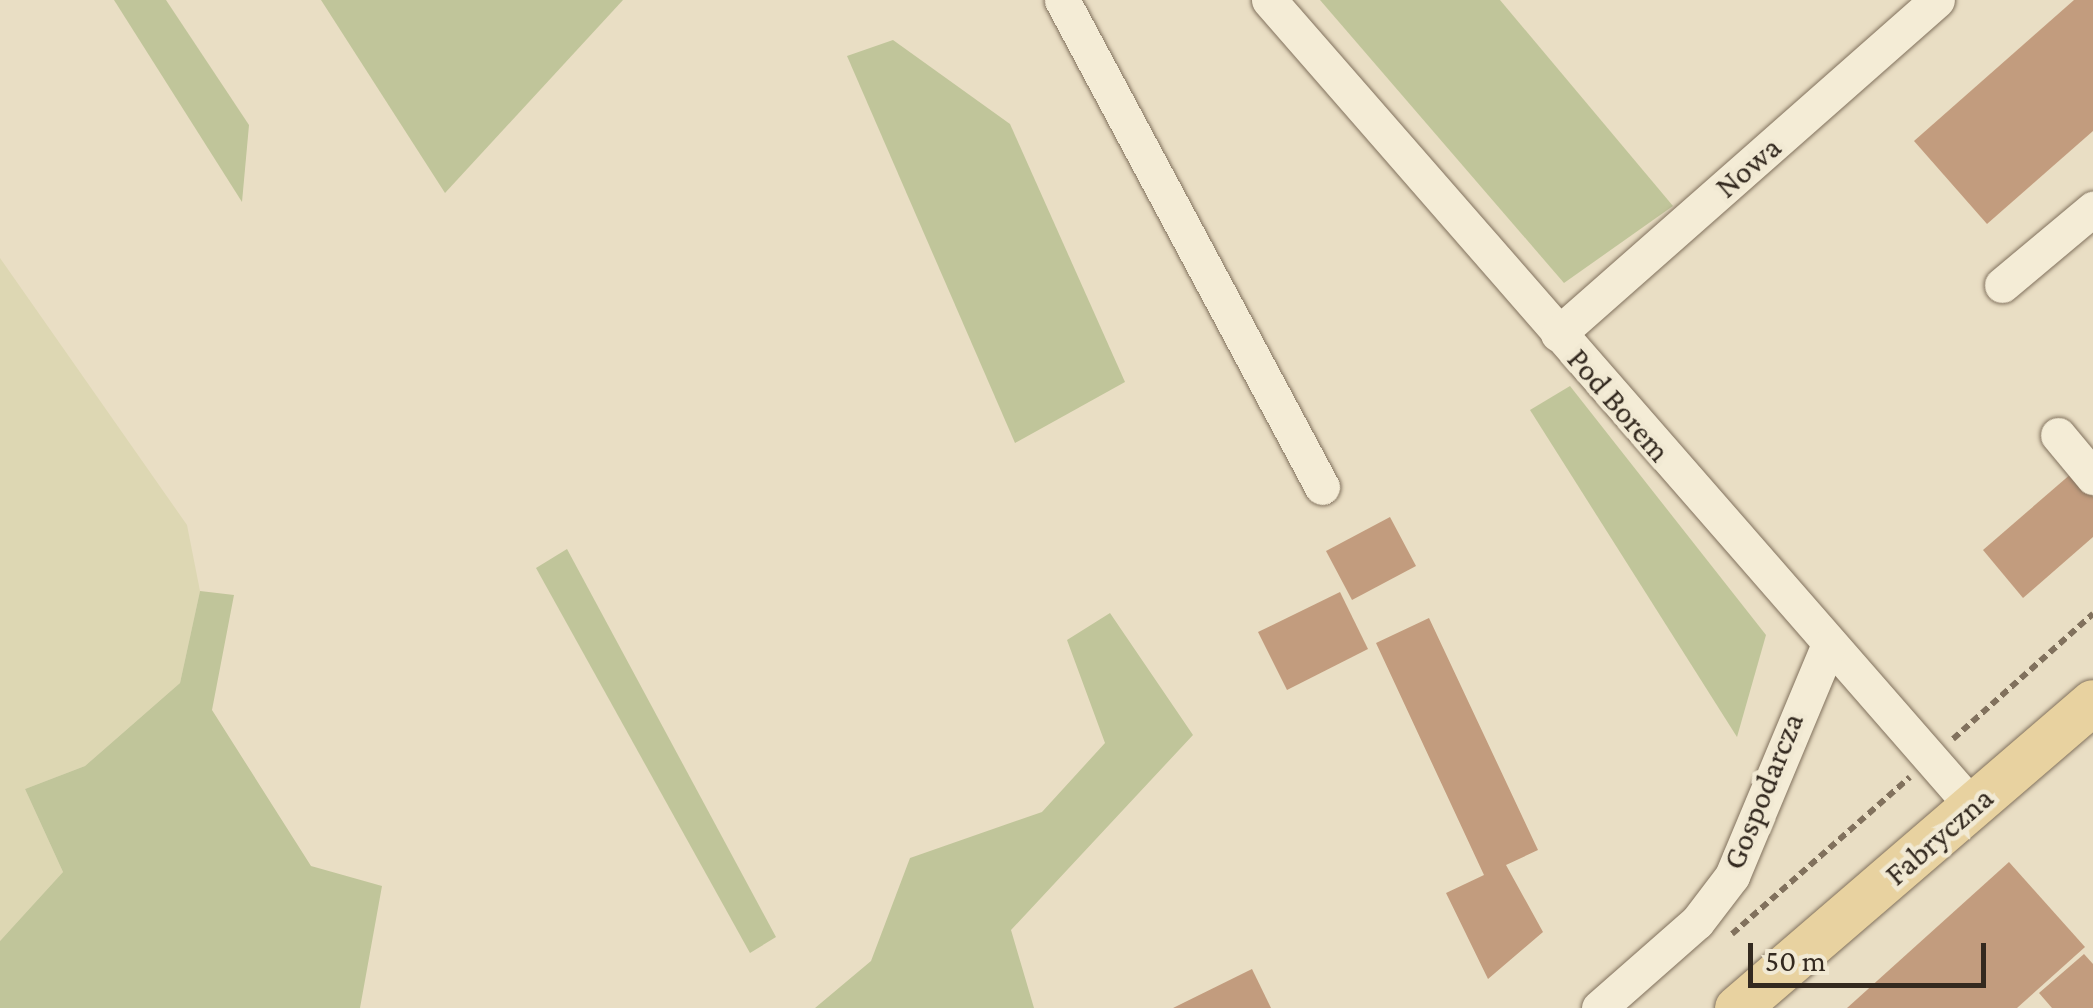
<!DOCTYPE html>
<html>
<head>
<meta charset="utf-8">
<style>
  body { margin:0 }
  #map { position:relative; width:2093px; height:1008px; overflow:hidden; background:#e9dec4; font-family:"Crimson Pro",serif }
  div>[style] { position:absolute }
  .farmland>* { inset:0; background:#ddd7b3 }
  .green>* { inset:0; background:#c0c59a }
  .building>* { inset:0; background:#c29c7e }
  .path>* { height:6px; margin-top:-3px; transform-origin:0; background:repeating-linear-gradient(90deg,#81715d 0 8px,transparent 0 13px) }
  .roads { filter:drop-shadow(0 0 2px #81715d) drop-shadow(0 0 2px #81715d) }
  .minor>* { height:35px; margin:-17.5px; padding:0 17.5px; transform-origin:17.5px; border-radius:17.5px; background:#f4ecd6 }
  .major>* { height:45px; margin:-22.5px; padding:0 22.5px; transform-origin:22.5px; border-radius:22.5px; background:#e8d2a0 }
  span { translate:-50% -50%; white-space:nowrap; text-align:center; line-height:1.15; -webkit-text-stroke:9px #f1e9d3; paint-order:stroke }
  .street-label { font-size:32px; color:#33291f }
  .scale { position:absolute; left:1748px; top:943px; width:238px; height:45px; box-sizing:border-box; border:5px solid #33291f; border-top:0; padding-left:12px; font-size:30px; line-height:35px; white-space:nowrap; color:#33291f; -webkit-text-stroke:8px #f1e9d3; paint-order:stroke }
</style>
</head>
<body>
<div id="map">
  <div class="farmland">
    <i style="clip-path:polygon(0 258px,187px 525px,200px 591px,180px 683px,85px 766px,25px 789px,63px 872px,0 941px)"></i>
  </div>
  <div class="green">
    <i style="clip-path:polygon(114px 0,166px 0,249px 125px,242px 202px)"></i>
    <i style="clip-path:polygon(321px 0,623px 0,445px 193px)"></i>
    <i style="clip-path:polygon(1320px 0,1500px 0,1673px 206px,1564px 283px)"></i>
    <i style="clip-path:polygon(893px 40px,1010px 124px,1125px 382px,1015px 443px,847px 56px)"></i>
    <i style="clip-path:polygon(1570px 386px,1766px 635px,1737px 737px,1530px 410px)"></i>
    <i style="clip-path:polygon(567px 549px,776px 937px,750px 953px,536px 568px)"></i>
    <i style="clip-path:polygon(200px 591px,234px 595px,212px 710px,311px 866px,382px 886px,360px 1008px,0 1008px,0 941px,63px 872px,25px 789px,85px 766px,180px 683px)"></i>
    <i style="clip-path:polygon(1110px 613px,1193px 735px,1011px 930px,1034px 1008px,815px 1008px,871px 961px,910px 858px,1042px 812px,1105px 743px,1067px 640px)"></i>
  </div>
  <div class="building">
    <i style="clip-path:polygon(2074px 0,2093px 0,2093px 131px,1987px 224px,1914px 141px)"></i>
    <i style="clip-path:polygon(2072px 473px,2093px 497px,2093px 537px,2023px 598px,1983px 550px)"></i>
    <i style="clip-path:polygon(1390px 517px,1416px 566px,1352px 600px,1326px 551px)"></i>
    <i style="clip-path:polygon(1340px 592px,1368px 649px,1287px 690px,1258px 632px)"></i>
    <i style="clip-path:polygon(1429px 618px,1538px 850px,1506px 865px,1543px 932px,1488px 979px,1446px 893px,1484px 875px,1376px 643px)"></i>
    <i style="clip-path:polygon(2009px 862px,2085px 947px,2017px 1008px,1847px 1008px)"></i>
    <i style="clip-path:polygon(2084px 954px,2093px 964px,2093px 1008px,2052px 1008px,2039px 993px)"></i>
    <i style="clip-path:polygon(1252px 969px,1271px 1008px,1173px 1008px)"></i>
  </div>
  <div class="path">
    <i style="left:1953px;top:739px;width:188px;rotate:-41.8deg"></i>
    <i style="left:1732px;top:934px;width:237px;rotate:-41.4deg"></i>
  </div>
  <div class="roads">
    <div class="minor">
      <i style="left:1062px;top:0;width:552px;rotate:61.9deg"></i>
      <i style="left:1269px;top:0;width:1071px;rotate:48.9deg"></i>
      <i style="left:2002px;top:285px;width:119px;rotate:-39.9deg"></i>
      <i style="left:1558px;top:334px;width:505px;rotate:-41.39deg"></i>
      <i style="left:2058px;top:435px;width:55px;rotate:50.2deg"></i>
      <i style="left:1599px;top:1008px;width:130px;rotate:-41.3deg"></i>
      <i style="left:1697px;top:922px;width:58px;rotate:-52.7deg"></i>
      <i style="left:1732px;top:876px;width:249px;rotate:-67.3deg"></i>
    </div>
    <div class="major">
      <i style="left:1737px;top:1008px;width:469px;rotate:-40.7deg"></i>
    </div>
  </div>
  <div class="street-label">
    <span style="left:1748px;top:167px;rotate:-41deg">Nowa</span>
    <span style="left:1619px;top:405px;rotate:49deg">Pod Borem</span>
    <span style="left:1763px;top:791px;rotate:-68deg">Gospodarcza</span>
    <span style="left:1939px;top:836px;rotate:-41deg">Fabryczna</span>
  </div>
  <div class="scale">50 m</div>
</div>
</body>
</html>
